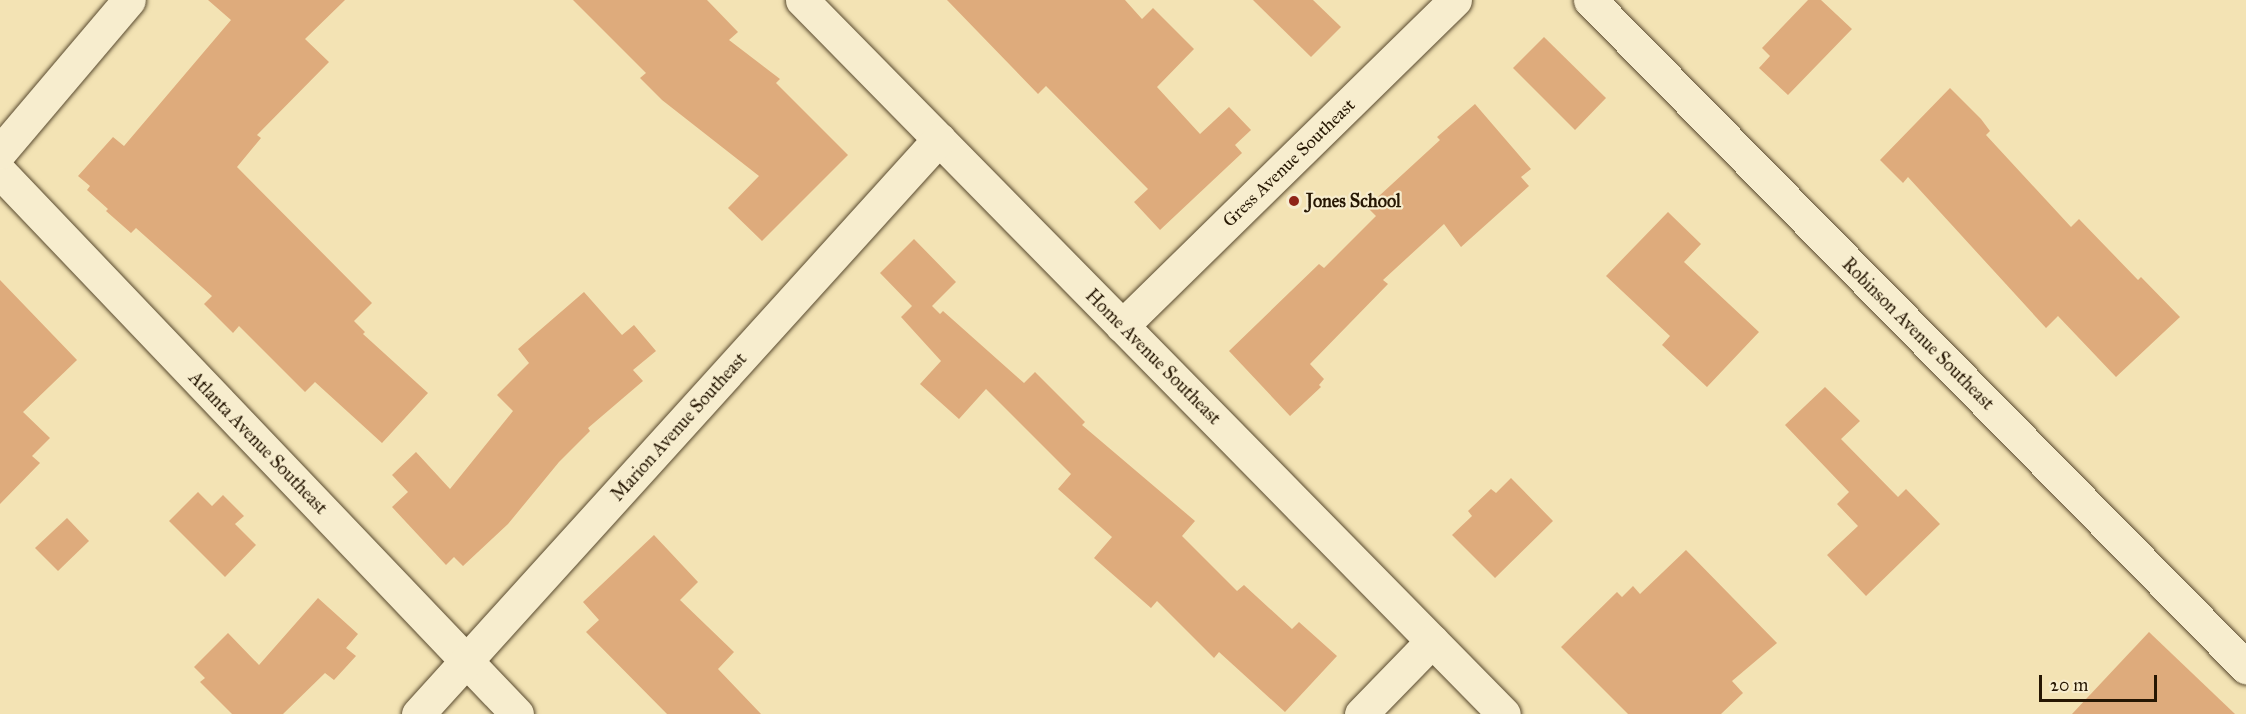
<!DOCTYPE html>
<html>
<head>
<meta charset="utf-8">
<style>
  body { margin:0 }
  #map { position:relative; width:2246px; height:714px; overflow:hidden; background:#f3e3b4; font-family:"IM FELL Great Primer",serif }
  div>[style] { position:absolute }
  .building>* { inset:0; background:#deab7c }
  .roads { filter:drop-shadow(0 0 2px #594a2f) drop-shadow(0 0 2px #594a2f) }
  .minor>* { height:33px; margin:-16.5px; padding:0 16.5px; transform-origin:16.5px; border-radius:16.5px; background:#f7edce }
  .tertiary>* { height:33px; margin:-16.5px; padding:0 16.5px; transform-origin:16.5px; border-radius:16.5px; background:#f7edce }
  .dots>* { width:16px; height:16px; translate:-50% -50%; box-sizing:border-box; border:3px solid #f7edce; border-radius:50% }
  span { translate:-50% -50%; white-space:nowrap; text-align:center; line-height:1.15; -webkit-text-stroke:4.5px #f7edce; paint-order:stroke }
  .street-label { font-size:18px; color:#261703 }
  .poi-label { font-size:18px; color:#261703; font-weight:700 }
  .left { translate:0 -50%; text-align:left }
  .scale { position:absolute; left:2039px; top:675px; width:118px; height:27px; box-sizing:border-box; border:3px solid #261703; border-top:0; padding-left:8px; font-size:18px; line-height:21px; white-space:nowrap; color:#261703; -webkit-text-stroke:4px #f7edce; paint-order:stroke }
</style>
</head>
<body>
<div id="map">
  <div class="building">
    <i style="clip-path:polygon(208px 0,345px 0,305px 39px,329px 62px,257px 135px,261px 138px,237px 167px,372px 303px,354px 321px,365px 332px,363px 334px,428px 393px,382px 443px,315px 382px,305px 392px,239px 326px,233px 333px,204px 304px,212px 296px,136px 228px,131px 233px,106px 211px,108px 209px,87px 190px,90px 186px,78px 176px,113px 137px,124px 146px,231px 20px)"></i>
    <i style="clip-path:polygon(573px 0,707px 0,738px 32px,729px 40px,780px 79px,776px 83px,848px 155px,762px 241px,728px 208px,759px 176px,662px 100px,640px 78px,646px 73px)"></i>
    <i style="clip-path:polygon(947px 0,1125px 0,1142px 19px,1153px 8px,1194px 49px,1157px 87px,1200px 134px,1229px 107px,1251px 130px,1235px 145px,1242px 153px,1160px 230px,1134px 202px,1148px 189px,1046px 86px,1038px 94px)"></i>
    <i style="clip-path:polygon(1253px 0,1313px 0,1341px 27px,1311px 57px)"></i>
    <i style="clip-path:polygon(1808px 0,1821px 0,1852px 29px,1788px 95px,1759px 68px,1770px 56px,1762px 48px)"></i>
    <i style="clip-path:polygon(1544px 37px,1606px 98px,1575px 130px,1513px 68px)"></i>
    <i style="clip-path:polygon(1950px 88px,1981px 119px,1990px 131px,1986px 135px,2071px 227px,2079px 219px,2138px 280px,2141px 277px,2180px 317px,2116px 377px,2058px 316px,2046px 328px,1908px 177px,1903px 183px,1880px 160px)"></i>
    <i style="clip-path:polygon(1475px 104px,1531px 169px,1521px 177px,1529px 186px,1461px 247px,1444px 224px,1383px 280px,1388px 284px,1310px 364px,1324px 379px,1319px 385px,1321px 387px,1290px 416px,1229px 351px,1319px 264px,1324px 268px,1376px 216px,1367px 207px,1440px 140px,1437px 137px)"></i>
    <i style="clip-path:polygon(1668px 212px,1701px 244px,1684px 262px,1759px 332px,1707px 387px,1662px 345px,1670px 336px,1606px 276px)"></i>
    <i style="clip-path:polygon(914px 239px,956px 282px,932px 306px,940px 314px,943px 311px,1024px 383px,1035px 372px,1085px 422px,1082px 425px,1195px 521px,1182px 536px,1237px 591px,1244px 585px,1292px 629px,1299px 622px,1337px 656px,1285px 712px,1219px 652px,1214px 658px,1157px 601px,1151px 608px,1094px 558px,1112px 537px,1058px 489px,1071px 474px,986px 389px,959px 419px,920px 384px,941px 361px,901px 317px,912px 306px,880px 273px)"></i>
    <i style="clip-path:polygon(0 280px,77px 360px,23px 412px,50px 438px,32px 456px,40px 463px,0 504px)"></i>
    <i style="clip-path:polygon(584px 292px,622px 335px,634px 325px,656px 351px,633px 370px,643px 381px,588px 428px,590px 431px,559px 462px,508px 524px,463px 566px,454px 557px,446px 565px,392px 507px,408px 492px,392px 475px,416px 452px,450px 489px,513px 411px,497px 395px,529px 363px,518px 349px)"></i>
    <i style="clip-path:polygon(1825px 387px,1860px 421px,1841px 439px,1898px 497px,1906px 489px,1940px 524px,1866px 596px,1827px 555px,1858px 526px,1837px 504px,1849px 492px,1785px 425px)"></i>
    <i style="clip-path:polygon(1511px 478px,1553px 521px,1495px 578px,1452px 535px,1472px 516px,1468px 511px,1491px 489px,1496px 493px)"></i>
    <i style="clip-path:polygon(198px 492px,212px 506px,223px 495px,244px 516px,235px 524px,256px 545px,225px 577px,169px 521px)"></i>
    <i style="clip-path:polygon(67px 518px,89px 541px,58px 571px,35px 548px)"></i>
    <i style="clip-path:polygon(654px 535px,698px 582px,680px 600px,734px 652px,718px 669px,761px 714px,667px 714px,586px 632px,599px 620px,583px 602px)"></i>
    <i style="clip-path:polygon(1686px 550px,1777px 643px,1732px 681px,1743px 693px,1721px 714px,1628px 714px,1561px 647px,1617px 592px,1622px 597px,1633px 586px,1640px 594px)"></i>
    <i style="clip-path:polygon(318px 598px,358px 634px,346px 648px,356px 656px,334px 680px,325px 673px,283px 714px,232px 714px,200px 682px,205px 678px,194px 667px,228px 633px,259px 665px)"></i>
    <i style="clip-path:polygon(2149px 632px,2235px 714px,2072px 714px)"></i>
  </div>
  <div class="roads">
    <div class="minor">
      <i style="left:802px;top:0;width:1001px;rotate:45.49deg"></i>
      <i style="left:1590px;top:0;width:936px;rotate:45.48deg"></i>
      <i style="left:0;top:172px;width:749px;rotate:46.35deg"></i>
      <i style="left:1122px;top:326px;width:466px;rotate:-44.4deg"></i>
      <i style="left:418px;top:714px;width:776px;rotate:-47.82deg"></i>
      <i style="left:1361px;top:714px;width:102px;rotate:-45.8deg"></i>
    </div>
    <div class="tertiary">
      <i style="left:0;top:152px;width:199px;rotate:-49.7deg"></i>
    </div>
  </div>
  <div class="dots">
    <i style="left:1294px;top:201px;background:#8f2418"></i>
  </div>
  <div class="street-label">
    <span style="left:1289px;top:163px;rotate:-44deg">Gress Avenue Southeast</span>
    <span style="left:1918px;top:334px;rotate:45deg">Robinson Avenue Southeast</span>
    <span style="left:1153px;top:357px;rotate:45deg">Home Avenue Southeast</span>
    <span style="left:679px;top:427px;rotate:-48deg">Marion Avenue Southeast</span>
    <span style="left:258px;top:443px;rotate:46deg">Atlanta Avenue Southeast</span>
  </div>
  <div class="poi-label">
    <span class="left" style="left:1306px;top:201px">Jones School</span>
  </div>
  <div class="scale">20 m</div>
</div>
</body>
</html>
